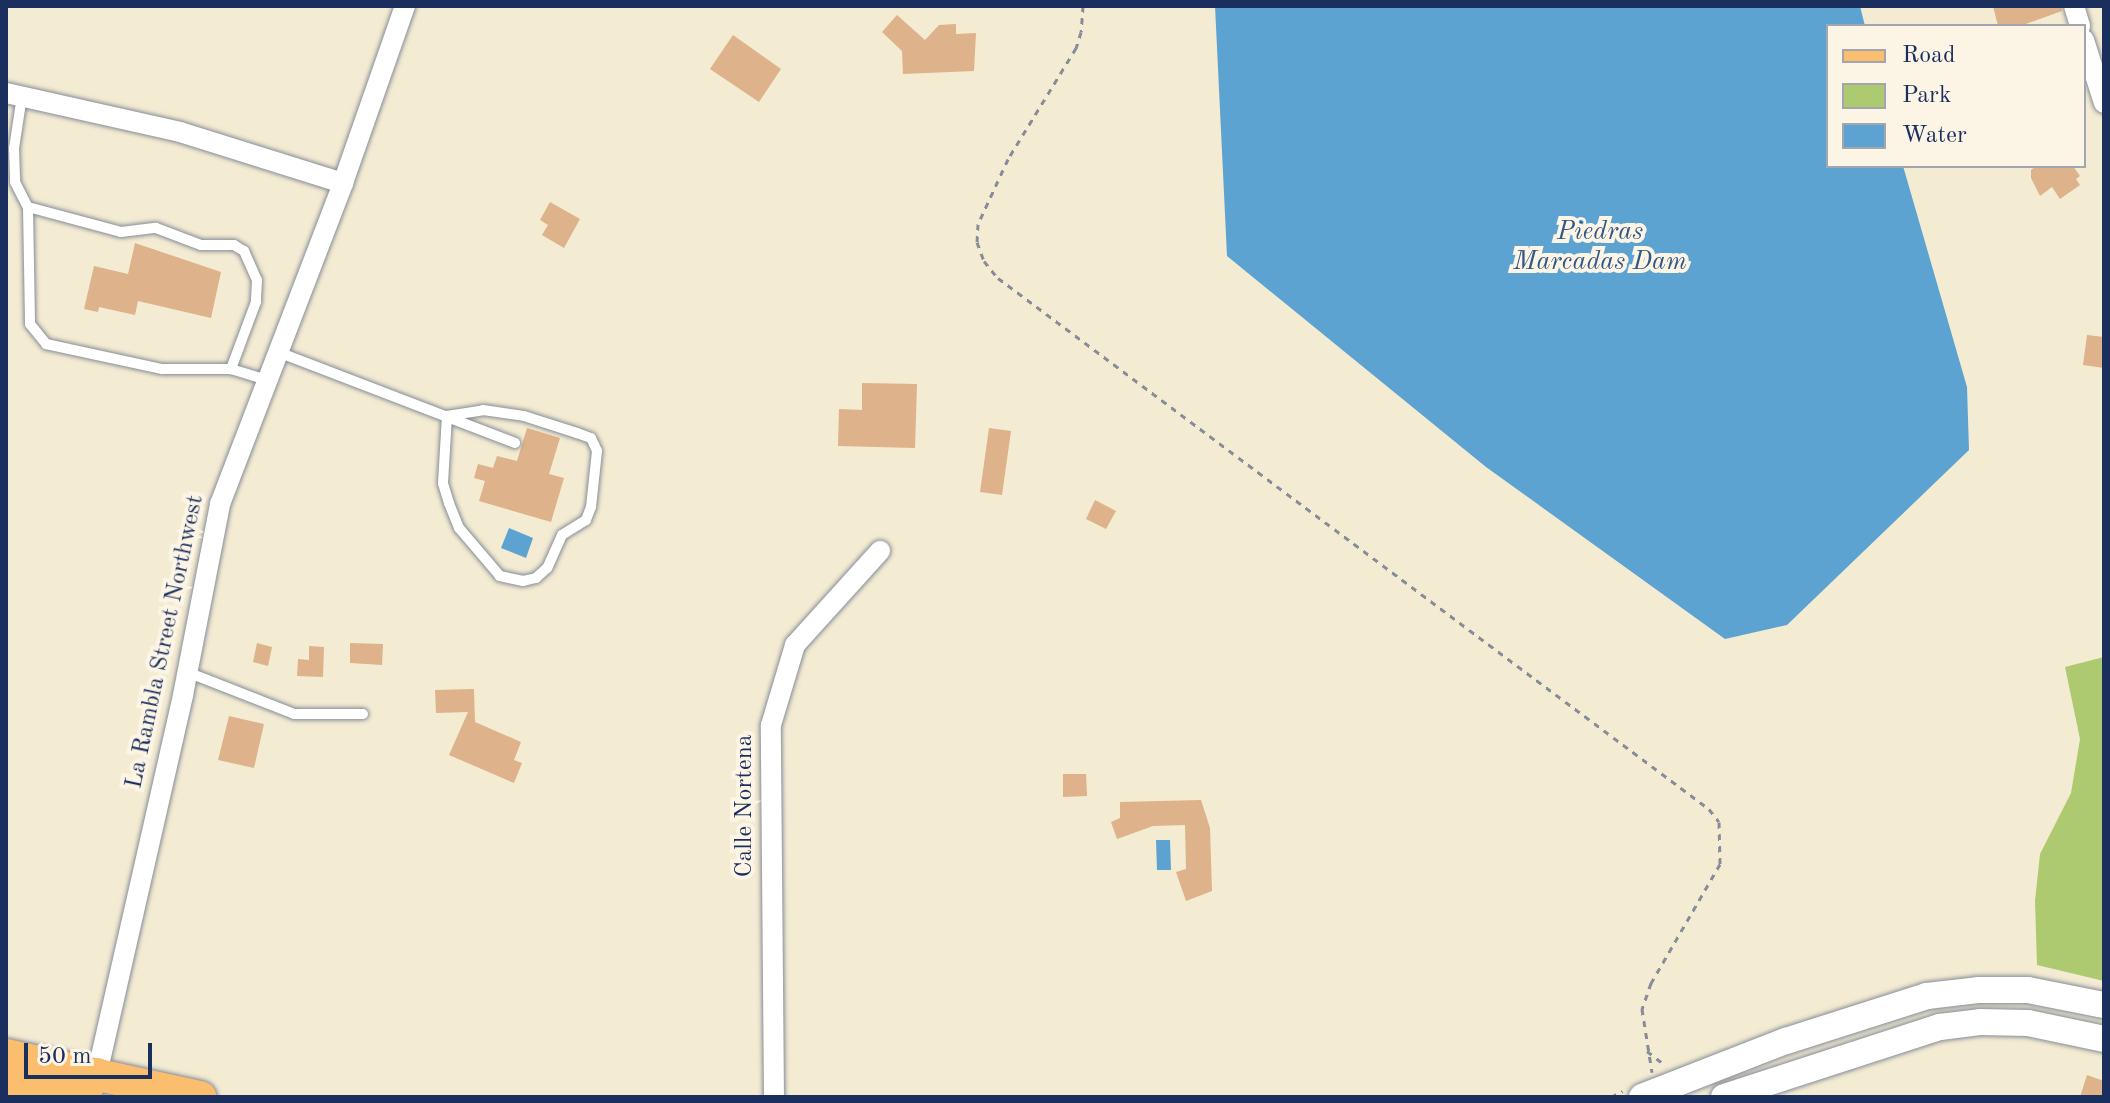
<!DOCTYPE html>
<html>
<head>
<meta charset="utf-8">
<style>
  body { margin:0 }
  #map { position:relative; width:2110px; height:1103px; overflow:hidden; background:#f3ebd2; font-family:"Old Standard TT",serif }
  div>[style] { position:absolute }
  .green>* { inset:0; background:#adca70 }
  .water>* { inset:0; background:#5ca3d2 }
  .building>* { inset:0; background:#deb28a }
  .path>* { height:3px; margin-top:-1.5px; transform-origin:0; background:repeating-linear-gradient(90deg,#878d98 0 6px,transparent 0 12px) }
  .roads { filter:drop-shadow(0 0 2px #878d98) drop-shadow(0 0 2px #878d98) }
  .service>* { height:10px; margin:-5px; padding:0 5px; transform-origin:5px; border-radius:5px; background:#fff }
  .minor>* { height:20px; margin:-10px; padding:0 10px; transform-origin:10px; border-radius:10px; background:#fff }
  .tertiary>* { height:26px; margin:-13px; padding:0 13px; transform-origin:13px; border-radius:13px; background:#fff }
  .primary>* { height:32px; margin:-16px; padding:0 16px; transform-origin:16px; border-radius:16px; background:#fbbd6e }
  span { translate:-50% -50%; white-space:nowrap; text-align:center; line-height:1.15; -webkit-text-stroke:8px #fcf5e5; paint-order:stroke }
  .street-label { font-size:24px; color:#1b2f5e }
  .water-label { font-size:26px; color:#325887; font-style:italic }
  .frame { position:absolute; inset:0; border:8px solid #1b2f5e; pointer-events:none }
  .legend { position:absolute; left:1826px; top:24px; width:260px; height:144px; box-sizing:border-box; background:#fcf5e5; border:2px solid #a2a6af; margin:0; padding:10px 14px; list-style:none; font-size:24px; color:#1b2f5e }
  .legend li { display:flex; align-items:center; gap:16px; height:40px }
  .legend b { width:40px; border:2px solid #a2a6af }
  .scale { position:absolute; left:24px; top:1043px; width:128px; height:36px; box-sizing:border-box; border:4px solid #1b2f5e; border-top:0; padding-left:10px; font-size:24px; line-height:28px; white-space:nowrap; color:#1b2f5e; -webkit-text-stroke:6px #fcf5e5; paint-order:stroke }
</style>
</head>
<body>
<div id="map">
  <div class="green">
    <i style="clip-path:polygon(2104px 657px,2104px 981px,2037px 965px,2035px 901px,2040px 854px,2071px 793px,2080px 739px,2065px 667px)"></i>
  </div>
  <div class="water">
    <i style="clip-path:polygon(1215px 6px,1860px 6px,1865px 26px,1828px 26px,1828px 166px,1903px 166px,1967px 387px,1969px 450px,1787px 625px,1725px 639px,1486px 467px,1227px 256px)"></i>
    <i style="clip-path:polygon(509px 528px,533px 538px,526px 558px,501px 548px)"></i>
    <i style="clip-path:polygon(1156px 840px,1170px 840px,1171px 870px,1157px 870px)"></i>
  </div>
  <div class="building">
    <i style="clip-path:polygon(1993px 6px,2061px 6px,2062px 11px,2020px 26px,1998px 26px)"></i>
    <i style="clip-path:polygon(897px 15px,925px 40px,939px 25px,956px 24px,956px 34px,976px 33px,974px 71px,903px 74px,902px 51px,882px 32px)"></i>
    <i style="clip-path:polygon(733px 35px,781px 69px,759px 102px,710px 69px)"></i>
    <i style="clip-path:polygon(2036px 166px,2073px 166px,2080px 176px,2076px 179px,2080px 185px,2060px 199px,2052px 187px,2040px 196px,2031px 178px,2031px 170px)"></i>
    <i style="clip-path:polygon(550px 202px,580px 219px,564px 248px,542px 235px,548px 225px,540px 220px)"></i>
    <i style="clip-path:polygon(135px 243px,221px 272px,211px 318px,138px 301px,135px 315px,99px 307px,98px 312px,84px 309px,94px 266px,128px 274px)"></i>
    <i style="clip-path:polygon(2087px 335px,2104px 337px,2104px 368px,2083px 365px)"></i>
    <i style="clip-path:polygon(862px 383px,917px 384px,915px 448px,838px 446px,839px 409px,862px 410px)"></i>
    <i style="clip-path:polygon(527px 428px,560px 438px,549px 474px,564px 478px,551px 522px,479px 501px,485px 481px,474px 478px,478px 464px,493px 468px,497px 456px,517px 461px)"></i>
    <i style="clip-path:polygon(989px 428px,1011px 431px,1002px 495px,980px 492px)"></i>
    <i style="clip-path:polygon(1095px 500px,1116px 511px,1106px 529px,1086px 519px)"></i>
    <i style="clip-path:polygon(257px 643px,272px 647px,268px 666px,253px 662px)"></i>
    <i style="clip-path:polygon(350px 643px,383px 644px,382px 665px,350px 663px)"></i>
    <i style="clip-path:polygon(309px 646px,324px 647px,323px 677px,297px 676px,298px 659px,309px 660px)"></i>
    <i style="clip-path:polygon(474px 689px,475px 722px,521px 742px,514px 760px,522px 763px,514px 783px,449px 755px,468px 712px,436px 713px,435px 690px)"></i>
    <i style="clip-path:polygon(229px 716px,264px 724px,254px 768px,218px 760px)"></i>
    <i style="clip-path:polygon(1063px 774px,1086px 774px,1087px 796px,1063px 797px)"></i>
    <i style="clip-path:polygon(1201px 800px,1210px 828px,1212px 891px,1186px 901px,1176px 872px,1186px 869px,1185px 825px,1153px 826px,1117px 839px,1111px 822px,1120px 818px,1120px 802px)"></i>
    <i style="clip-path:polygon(2087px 1075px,2104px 1081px,2104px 1097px,2080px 1097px)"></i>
  </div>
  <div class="path">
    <i style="left:1083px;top:6px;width:26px;rotate:94deg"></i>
    <i style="left:1081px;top:32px;width:17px;rotate:107deg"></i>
    <i style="left:1076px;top:48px;width:130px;rotate:121.5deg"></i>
    <i style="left:1008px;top:159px;width:72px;rotate:114.8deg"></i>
    <i style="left:978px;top:224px;width:18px;rotate:93deg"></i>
    <i style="left:977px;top:242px;width:20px;rotate:70deg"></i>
    <i style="left:984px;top:261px;width:22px;rotate:51deg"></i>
    <i style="left:998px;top:278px;width:887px;rotate:36.75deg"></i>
    <i style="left:1709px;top:809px;width:16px;rotate:52deg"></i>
    <i style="left:1719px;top:822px;width:42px;rotate:88.6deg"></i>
    <i style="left:1720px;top:864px;width:138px;rotate:120.1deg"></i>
    <i style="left:1651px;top:983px;width:28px;rotate:109deg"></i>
    <i style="left:1642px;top:1009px;width:64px;rotate:81deg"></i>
    <i style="left:1647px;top:1051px;width:24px;rotate:38deg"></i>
    <i style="left:1611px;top:1097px;width:13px;rotate:-27deg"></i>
  </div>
  <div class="roads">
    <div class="service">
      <i style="left:22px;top:96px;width:53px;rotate:98.7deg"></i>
      <i style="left:14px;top:148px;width:34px;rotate:88deg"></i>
      <i style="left:15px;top:182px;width:28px;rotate:63deg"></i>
      <i style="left:28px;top:207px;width:117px;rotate:89deg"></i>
      <i style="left:30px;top:324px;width:26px;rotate:51deg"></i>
      <i style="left:46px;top:344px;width:119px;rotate:12.2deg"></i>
      <i style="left:162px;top:369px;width:69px"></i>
      <i style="left:231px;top:369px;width:38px;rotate:17deg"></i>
      <i style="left:28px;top:207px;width:96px;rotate:15deg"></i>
      <i style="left:121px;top:232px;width:35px;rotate:-7deg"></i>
      <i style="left:156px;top:228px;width:48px;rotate:20.7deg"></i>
      <i style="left:201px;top:245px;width:33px"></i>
      <i style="left:234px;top:245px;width:12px;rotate:31deg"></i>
      <i style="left:244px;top:251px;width:32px;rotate:66deg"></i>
      <i style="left:257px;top:280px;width:22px;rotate:93deg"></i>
      <i style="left:256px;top:302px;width:72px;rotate:110.5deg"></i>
      <i style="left:278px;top:352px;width:254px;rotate:21deg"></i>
      <i style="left:483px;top:410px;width:41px;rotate:8.3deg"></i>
      <i style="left:524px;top:416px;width:56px;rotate:17.8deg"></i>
      <i style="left:577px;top:433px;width:15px;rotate:20deg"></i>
      <i style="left:591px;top:438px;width:14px;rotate:65deg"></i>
      <i style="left:597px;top:451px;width:56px;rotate:96.1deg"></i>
      <i style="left:591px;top:507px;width:14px;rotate:111deg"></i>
      <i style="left:586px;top:520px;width:28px;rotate:148deg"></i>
      <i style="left:562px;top:535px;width:36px;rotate:114deg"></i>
      <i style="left:547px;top:568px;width:15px;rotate:138deg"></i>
      <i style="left:536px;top:578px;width:13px;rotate:167deg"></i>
      <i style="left:523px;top:581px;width:24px;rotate:-168deg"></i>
      <i style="left:500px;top:576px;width:63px;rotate:-130.5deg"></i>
      <i style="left:459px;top:528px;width:27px;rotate:-112deg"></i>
      <i style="left:449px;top:503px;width:21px;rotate:-107deg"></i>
      <i style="left:443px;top:483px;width:67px;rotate:-86.6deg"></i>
      <i style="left:447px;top:416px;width:36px;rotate:-9deg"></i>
      <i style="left:187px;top:672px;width:115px;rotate:21.4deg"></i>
      <i style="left:294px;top:714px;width:69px"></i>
    </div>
    <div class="minor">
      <i style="left:2074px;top:6px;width:21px;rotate:73deg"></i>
      <i style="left:2084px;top:40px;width:66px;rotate:72.4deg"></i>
      <i style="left:6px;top:93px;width:178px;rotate:12.6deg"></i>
      <i style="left:180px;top:132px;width:171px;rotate:17.4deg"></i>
      <i style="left:97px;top:1074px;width:389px;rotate:-77.2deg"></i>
      <i style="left:183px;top:695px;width:195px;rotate:-79deg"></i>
      <i style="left:220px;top:504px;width:344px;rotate:-69deg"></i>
      <i style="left:343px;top:183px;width:188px;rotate:-70.7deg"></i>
      <i style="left:774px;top:1097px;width:372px;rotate:-90.5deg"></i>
      <i style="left:771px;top:725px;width:84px;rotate:-73.3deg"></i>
      <i style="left:795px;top:645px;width:127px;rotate:-47.9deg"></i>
    </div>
    <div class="tertiary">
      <i style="left:1642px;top:1097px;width:155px;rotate:-21.3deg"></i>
      <i style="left:1786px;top:1041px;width:148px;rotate:-17.7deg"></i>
      <i style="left:1927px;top:996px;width:51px;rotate:-6.7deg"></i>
      <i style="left:1978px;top:990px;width:50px"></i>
      <i style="left:2028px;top:990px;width:77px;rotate:11.2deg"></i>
      <i style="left:1724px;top:1097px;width:227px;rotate:-18deg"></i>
      <i style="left:1940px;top:1027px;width:40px;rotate:-7.1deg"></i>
      <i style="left:1980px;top:1022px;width:48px;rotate:1.2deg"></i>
      <i style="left:2028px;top:1023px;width:78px;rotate:11.9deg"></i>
    </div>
    <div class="primary">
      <i style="left:6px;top:1055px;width:199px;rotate:12.2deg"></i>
      <i style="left:6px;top:1080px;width:67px;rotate:10.3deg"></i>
      <i style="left:72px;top:1092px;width:13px;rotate:-9deg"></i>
      <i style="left:85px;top:1090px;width:20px;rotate:-53deg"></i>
    </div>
  </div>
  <div class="street-label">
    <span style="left:166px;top:642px;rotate:-78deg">La Rambla Street Northwest</span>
    <span style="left:746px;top:806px;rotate:-90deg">Calle Nortena</span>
  </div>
  <div class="water-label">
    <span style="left:1600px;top:248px">Piedras<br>Marcadas Dam</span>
  </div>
  <div class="frame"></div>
  <ul class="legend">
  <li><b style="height:10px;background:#fbbd6e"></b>Road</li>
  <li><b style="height:22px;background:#adca70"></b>Park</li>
  <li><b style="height:22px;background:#5ca3d2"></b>Water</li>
  </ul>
  <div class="scale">50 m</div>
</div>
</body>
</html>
